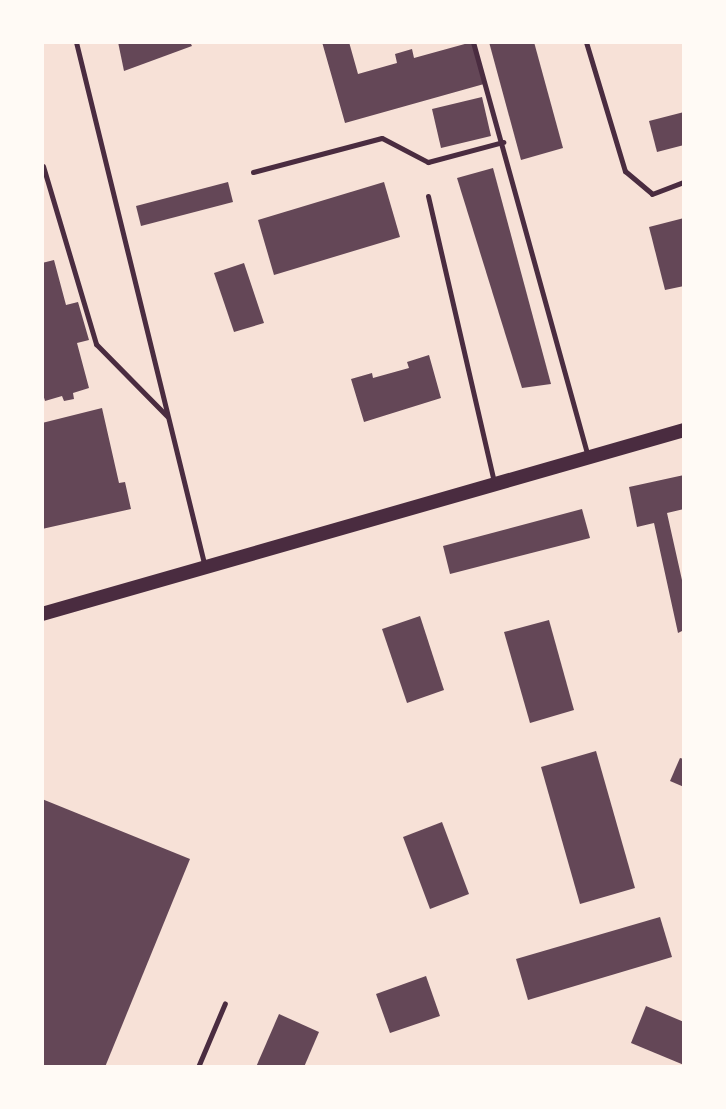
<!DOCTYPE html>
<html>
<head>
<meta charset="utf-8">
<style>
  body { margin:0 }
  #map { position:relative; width:726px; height:1109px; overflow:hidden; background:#f7e1d7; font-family:"Source Sans 3",sans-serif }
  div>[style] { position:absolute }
  .building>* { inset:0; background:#644757 }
  .service>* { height:5px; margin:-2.5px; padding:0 2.5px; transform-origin:2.5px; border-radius:2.5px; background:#4a2c40 }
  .secondary>* { height:14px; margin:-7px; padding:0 7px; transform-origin:7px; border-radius:7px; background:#4a2c40 }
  span { translate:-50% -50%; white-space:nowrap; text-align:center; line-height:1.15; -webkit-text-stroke:7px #fffaf5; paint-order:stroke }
  .frame { position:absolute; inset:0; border:44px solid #fffaf5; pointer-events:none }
</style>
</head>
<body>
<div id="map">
  <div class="building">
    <i style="clip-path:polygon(118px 42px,190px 42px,192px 46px,124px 71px)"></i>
    <i style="clip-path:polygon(322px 42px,349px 42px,358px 74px,397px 63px,395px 54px,412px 49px,414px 58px,472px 42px,484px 84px,345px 123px)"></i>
    <i style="clip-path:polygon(489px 42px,534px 42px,563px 148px,521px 160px)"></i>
    <i style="clip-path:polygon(482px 97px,491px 136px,441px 148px,432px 109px)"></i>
    <i style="clip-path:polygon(684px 112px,684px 145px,657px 152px,649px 121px)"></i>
    <i style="clip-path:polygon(493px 168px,551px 384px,522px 388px,457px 178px)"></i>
    <i style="clip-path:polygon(228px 182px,233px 202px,141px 226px,136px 206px)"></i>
    <i style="clip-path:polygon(384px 182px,400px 237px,274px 275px,258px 220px)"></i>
    <i style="clip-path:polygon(684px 218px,684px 286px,665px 290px,649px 227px)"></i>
    <i style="clip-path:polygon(54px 260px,66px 305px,78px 302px,89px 340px,77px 343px,89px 388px,73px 393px,74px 399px,64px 401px,62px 396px,45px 401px,42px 391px,42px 263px)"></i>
    <i style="clip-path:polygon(244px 263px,264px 323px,234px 332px,214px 273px)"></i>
    <i style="clip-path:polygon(429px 355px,441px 398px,364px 422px,351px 379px,372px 373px,373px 378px,409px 368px,407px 362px)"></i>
    <i style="clip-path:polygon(102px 408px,119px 483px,125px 482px,131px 509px,42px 529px,42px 423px)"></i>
    <i style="clip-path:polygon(684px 475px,684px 509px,667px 513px,684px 589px,684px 630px,678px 633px,654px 523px,637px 527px,629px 487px)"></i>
    <i style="clip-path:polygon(582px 509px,590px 538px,450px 574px,443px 546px)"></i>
    <i style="clip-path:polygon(420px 616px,444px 690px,407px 703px,382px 629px)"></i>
    <i style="clip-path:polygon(549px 620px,574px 710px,530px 723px,504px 632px)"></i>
    <i style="clip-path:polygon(596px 751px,635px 888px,580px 904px,541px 767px)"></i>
    <i style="clip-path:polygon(680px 758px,684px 759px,684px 787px,670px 781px)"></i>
    <i style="clip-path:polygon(42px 799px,190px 859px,105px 1067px,42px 1067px)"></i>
    <i style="clip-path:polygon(442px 822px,469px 894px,430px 909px,403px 837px)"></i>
    <i style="clip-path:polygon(660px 917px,672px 957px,528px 1000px,516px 959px)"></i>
    <i style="clip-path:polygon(426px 976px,440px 1016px,390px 1033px,376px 994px)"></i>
    <i style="clip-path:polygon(646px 1006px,684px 1022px,684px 1065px,631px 1043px)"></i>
    <i style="clip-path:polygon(279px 1014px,319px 1032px,304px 1067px,256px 1067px)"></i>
  </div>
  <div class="service">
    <i style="left:76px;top:42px;width:541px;rotate:76.2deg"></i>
    <i style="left:473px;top:42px;width:431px;rotate:74.5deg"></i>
    <i style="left:586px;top:42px;width:135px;rotate:73.2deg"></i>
    <i style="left:625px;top:171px;width:35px;rotate:40deg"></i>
    <i style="left:652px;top:194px;width:34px;rotate:-21deg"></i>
    <i style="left:43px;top:166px;width:186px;rotate:73.4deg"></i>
    <i style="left:96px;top:344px;width:101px;rotate:45.4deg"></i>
    <i style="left:253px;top:172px;width:133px;rotate:-14.8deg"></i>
    <i style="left:382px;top:138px;width:52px;rotate:27.6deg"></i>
    <i style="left:428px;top:162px;width:78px;rotate:-14.9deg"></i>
    <i style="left:428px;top:196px;width:294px;rotate:77deg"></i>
    <i style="left:198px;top:1067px;width:69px;rotate:-67.1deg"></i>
  </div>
  <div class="secondary">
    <i style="left:42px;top:614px;width:668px;rotate:-15.99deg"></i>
  </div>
  <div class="frame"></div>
</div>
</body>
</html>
